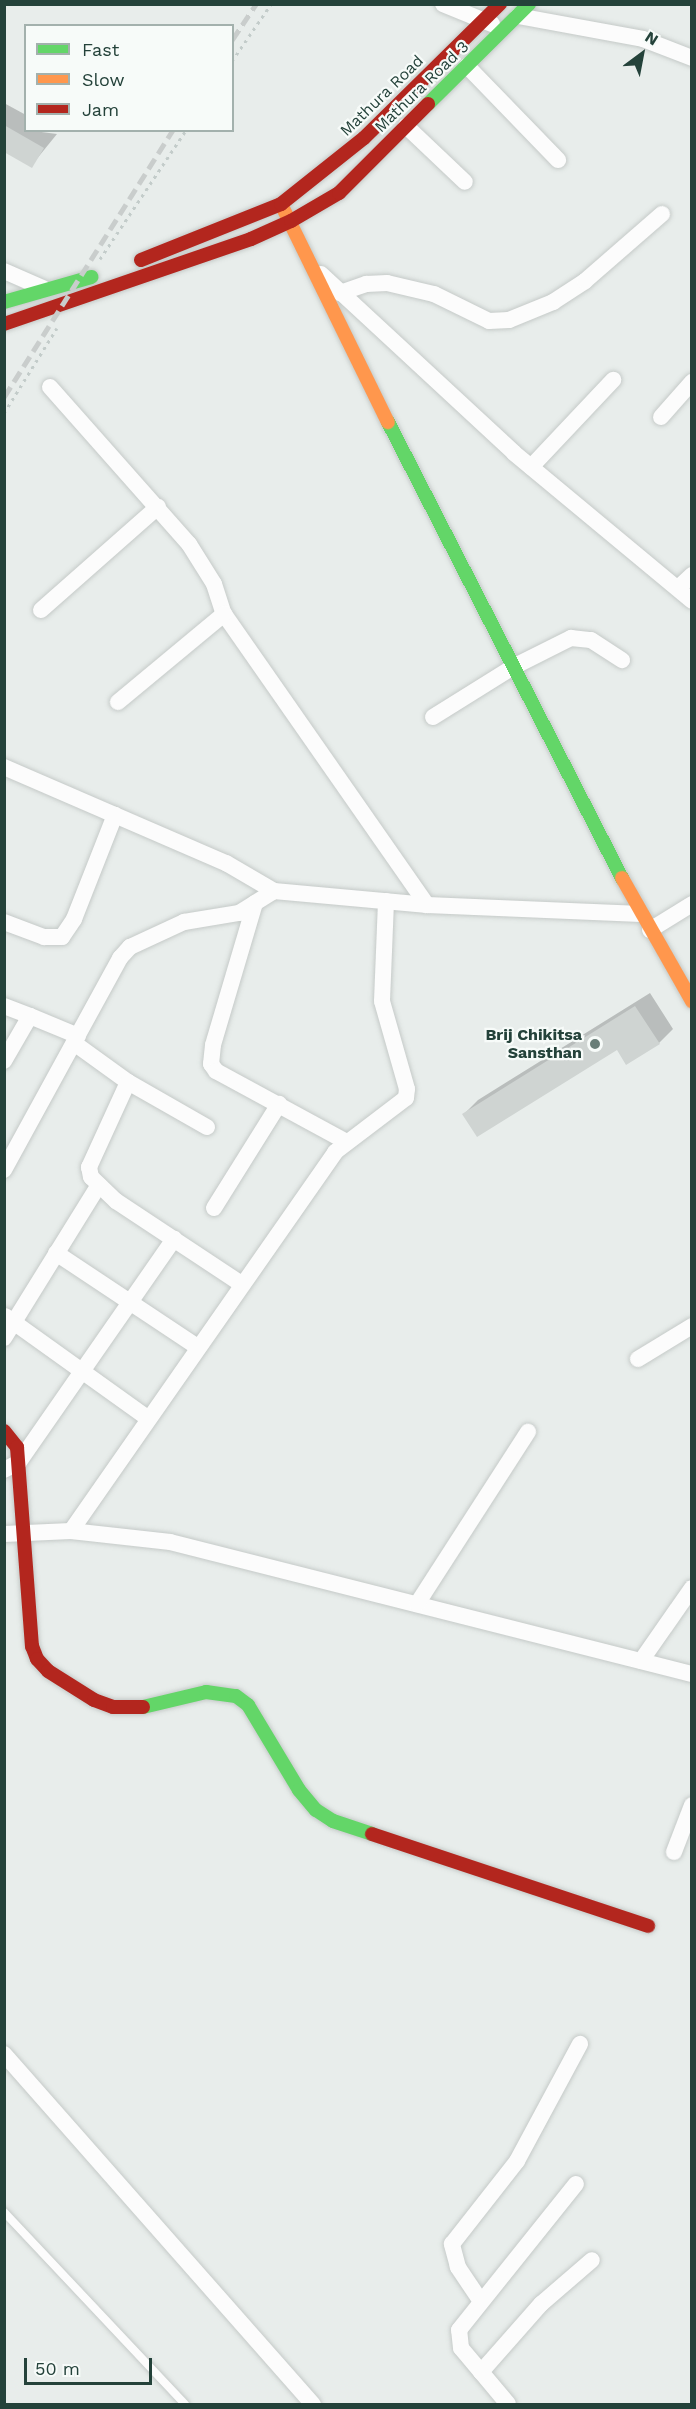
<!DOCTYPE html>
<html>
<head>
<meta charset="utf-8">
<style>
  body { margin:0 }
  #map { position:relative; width:696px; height:2409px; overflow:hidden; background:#e8edeb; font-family:"Work Sans",sans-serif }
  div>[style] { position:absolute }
  .shadow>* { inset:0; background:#0003 }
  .building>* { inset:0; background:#cfd4d2 }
  .path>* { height:3px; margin-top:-1.5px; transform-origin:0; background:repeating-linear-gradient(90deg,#c3ccca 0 3px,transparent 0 7.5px) }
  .roads { filter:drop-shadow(0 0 2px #c5cac8) drop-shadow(0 0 2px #c5cac8) }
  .lane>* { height:8px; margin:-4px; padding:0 4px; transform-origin:4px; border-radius:4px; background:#fcfcfc }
  .street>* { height:16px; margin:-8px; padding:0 8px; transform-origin:8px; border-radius:8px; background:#fcfcfc }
  .fast>* { height:14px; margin:-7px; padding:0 7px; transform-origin:7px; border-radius:7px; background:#63d668 }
  .slow>* { height:14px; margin:-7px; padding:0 7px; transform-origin:7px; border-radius:7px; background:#ff974d }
  .jam>* { height:14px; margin:-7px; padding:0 7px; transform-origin:7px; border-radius:7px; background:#b3261e }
  .rail>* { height:4.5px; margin-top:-2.25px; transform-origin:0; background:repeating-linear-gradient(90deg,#c9cdcc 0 12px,transparent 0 18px) }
  .dots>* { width:16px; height:16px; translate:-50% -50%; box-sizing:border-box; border:3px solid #f7fbf9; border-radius:50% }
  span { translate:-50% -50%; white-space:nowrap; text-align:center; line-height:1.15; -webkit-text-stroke:4.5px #f7fbf9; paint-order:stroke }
  .street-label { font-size:16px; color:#24423a }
  .poi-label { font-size:16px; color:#24423a; font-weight:700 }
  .right { translate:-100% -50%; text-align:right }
  .frame { position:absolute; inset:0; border:6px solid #24423a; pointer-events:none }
  .legend { position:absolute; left:24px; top:24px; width:210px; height:108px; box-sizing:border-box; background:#f7fbf9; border:2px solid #a3b1ad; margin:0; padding:8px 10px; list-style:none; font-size:18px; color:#24423a }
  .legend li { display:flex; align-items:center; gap:12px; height:30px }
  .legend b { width:30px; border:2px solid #a3b1ad }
  .north { position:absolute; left:612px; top:24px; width:60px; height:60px; -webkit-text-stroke:4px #f7fbf9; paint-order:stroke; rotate:32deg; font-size:16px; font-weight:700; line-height:24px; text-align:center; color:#24423a }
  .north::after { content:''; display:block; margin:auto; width:21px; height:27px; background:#24423a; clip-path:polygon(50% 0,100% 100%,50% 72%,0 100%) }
  .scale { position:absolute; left:24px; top:2358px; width:128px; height:27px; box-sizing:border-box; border:3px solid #24423a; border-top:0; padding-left:8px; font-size:18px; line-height:21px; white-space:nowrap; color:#24423a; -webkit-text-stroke:4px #f7fbf9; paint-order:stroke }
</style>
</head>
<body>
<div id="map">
  <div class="shadow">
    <i style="clip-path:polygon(4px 103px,26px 115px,26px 130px,57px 134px,31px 166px,4px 150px)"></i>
    <i style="clip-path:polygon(650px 993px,673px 1029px,659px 1043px,617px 1048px,464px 1114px,478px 1100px)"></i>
  </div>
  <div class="building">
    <i style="clip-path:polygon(4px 125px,44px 148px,32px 168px,4px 152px)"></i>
    <i style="clip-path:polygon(635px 1006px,660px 1044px,626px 1065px,617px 1050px,477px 1137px,462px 1114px)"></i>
  </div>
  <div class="path">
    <i style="left:232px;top:61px;width:69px;rotate:-55.6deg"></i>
    <i style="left:100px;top:259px;width:155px;rotate:-56.3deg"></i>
    <i style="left:4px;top:413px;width:100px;rotate:-58.1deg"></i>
  </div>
  <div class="roads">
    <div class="lane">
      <i style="left:4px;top:2212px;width:264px;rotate:46.7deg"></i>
    </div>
    <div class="street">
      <i style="left:443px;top:4px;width:53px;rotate:22.2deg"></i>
      <i style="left:518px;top:16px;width:127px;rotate:10.4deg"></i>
      <i style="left:643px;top:39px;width:53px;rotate:21.2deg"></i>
      <i style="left:467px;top:66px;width:131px;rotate:45.9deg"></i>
      <i style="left:406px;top:126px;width:81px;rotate:43.5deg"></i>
      <i style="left:4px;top:271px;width:43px;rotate:23.6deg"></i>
      <i style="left:321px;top:274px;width:263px;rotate:42.8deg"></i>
      <i style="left:514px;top:453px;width:231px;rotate:39.7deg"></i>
      <i style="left:340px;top:293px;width:28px;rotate:-19deg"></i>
      <i style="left:366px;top:284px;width:21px;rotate:-3deg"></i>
      <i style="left:387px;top:283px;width:48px;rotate:13.2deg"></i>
      <i style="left:434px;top:294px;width:61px;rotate:26.1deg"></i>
      <i style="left:489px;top:321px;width:20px;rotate:-3deg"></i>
      <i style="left:509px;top:320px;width:48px;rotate:-22.2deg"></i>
      <i style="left:553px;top:302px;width:38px;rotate:-33deg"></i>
      <i style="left:585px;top:281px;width:102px;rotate:-41deg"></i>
      <i style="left:50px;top:387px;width:210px;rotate:48.5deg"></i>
      <i style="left:189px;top:544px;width:47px;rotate:58deg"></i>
      <i style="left:214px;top:584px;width:32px;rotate:72deg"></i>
      <i style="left:224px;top:614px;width:355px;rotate:55.1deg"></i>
      <i style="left:661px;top:417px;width:47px;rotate:-48.5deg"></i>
      <i style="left:531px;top:467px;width:120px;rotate:-46.7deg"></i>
      <i style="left:678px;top:588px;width:19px;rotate:-43deg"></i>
      <i style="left:41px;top:610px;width:156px;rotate:-41.4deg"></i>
      <i style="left:118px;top:702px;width:138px;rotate:-39.7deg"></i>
      <i style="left:433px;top:717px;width:94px;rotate:-32deg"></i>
      <i style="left:513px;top:667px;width:65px;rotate:-26.6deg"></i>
      <i style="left:571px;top:638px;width:20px;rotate:6deg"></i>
      <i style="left:591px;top:640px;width:37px;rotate:33deg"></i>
      <i style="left:4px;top:767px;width:242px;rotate:23.4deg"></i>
      <i style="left:226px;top:863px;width:56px;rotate:30.3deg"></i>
      <i style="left:274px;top:891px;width:154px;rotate:5.2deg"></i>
      <i style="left:427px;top:905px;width:214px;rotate:2.4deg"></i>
      <i style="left:255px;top:903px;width:148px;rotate:106.5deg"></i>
      <i style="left:213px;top:1045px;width:19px;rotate:96deg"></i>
      <i style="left:211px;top:1064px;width:9px;rotate:54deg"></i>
      <i style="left:216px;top:1071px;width:147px;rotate:28.5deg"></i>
      <i style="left:4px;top:922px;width:43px;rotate:20.6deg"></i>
      <i style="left:44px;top:937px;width:18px"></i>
      <i style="left:62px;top:937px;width:22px;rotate:-56deg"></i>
      <i style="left:74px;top:919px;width:112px;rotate:-68.5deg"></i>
      <i style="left:650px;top:930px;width:49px;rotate:-31.8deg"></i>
      <i style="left:4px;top:1006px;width:28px;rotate:21deg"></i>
      <i style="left:74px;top:1043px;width:67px;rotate:35.8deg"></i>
      <i style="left:128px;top:1082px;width:91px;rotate:29.7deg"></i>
      <i style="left:4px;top:1061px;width:52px;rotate:-60deg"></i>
      <i style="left:30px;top:1016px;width:52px;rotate:22.6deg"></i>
      <i style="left:128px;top:1082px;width:94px;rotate:114.6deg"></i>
      <i style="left:89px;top:1167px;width:10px;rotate:79deg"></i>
      <i style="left:91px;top:1177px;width:35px;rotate:44deg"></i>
      <i style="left:116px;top:1201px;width:149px;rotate:33.5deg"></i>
      <i style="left:4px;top:1170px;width:242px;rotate:-61.3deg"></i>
      <i style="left:120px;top:958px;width:15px;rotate:-48deg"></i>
      <i style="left:130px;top:947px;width:60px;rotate:-24.8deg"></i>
      <i style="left:184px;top:922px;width:56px;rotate:-9.3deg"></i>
      <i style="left:239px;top:913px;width:41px;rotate:-32.2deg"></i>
      <i style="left:214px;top:1208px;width:123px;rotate:-58deg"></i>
      <i style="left:56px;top:1253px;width:168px;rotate:33.6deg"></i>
      <i style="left:5px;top:1316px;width:173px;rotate:35.6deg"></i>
      <i style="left:4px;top:1338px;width:180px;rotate:-58.2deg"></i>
      <i style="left:638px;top:1359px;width:63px;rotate:-31.4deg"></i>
      <i style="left:4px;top:1470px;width:17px;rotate:-28deg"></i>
      <i style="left:19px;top:1462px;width:272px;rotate:-55.2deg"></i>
      <i style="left:71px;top:1531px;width:462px;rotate:-55.1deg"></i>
      <i style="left:335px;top:1152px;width:89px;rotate:-37.3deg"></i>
      <i style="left:406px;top:1098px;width:9px;rotate:-84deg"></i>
      <i style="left:407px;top:1089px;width:91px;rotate:-105.9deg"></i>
      <i style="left:382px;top:1001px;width:100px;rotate:-87.7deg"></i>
      <i style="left:4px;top:1534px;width:67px;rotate:-2.6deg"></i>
      <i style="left:71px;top:1531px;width:100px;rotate:6.3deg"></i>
      <i style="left:170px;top:1542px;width:538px;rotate:14.19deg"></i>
      <i style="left:417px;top:1604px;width:205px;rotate:-57.2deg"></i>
      <i style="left:641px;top:1661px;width:89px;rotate:-55.1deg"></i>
      <i style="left:674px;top:1852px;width:50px;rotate:-69deg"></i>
      <i style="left:4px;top:2054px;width:467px;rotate:48.6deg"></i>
      <i style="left:480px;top:2300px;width:40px;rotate:-124deg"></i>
      <i style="left:458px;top:2267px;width:24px;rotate:-105deg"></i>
      <i style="left:452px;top:2244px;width:105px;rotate:-51.9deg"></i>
      <i style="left:517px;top:2161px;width:133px;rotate:-61.7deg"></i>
      <i style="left:481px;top:2372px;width:91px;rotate:-48.6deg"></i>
      <i style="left:541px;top:2304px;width:67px;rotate:-40.8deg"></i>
      <i style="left:508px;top:2404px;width:73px;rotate:-130deg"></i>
      <i style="left:461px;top:2348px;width:18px;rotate:-96deg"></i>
      <i style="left:459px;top:2330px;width:187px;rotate:-51.3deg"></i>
    </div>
    <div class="fast">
      <i style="left:428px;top:104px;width:142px;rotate:-44.7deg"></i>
      <i style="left:4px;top:302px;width:91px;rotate:-16deg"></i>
      <i style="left:388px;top:422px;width:513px;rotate:62.84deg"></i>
      <i style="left:143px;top:1707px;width:65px;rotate:-13.4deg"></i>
      <i style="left:206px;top:1692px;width:30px;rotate:8deg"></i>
      <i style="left:236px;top:1696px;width:15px;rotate:37deg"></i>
      <i style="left:248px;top:1705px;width:99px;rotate:59deg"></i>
      <i style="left:299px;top:1790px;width:26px;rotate:50deg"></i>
      <i style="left:316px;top:1810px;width:20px;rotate:33deg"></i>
      <i style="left:333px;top:1821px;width:41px;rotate:18.4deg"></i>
    </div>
    <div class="slow">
      <i style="left:281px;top:204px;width:243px;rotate:63.9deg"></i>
      <i style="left:622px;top:878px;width:142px;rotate:60.4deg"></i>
    </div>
    <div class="jam">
      <i style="left:141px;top:260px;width:151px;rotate:-21.8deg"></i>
      <i style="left:281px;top:204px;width:106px;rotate:-38.5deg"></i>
      <i style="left:364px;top:138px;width:191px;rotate:-44.6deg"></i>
      <i style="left:4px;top:324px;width:261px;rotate:-19deg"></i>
      <i style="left:251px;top:239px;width:44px;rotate:-24.2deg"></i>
      <i style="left:291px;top:221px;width:56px;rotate:-30.3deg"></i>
      <i style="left:339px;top:193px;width:126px;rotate:-45deg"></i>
      <i style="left:4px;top:1431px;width:21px;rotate:51deg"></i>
      <i style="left:17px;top:1447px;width:200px;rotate:85.7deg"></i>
      <i style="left:32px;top:1646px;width:14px;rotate:69deg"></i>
      <i style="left:37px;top:1659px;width:16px;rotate:47deg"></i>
      <i style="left:48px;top:1671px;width:54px;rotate:32.2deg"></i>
      <i style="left:94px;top:1700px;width:20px;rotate:20deg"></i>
      <i style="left:113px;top:1707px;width:30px"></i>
      <i style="left:372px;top:1834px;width:291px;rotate:18.4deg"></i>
    </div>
  </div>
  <div class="rail">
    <i style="left:232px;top:40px;width:43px;rotate:-56.3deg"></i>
    <i style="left:4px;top:397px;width:316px;rotate:-57.7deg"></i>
  </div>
  <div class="dots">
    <i style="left:595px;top:1044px;background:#697e78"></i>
  </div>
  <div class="street-label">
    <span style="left:422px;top:87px;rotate:-44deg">Mathura Road 3</span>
    <span style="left:382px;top:96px;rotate:-44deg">Mathura Road</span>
  </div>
  <div class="poi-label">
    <span class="right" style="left:582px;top:1044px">Brij Chikitsa<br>Sansthan</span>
  </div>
  <div class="frame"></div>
  <ul class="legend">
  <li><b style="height:8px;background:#63d668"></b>Fast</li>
  <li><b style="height:8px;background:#ff974d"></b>Slow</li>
  <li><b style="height:8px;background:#b3261e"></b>Jam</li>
  </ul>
  <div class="north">N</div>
  <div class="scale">50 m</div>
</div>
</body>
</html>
